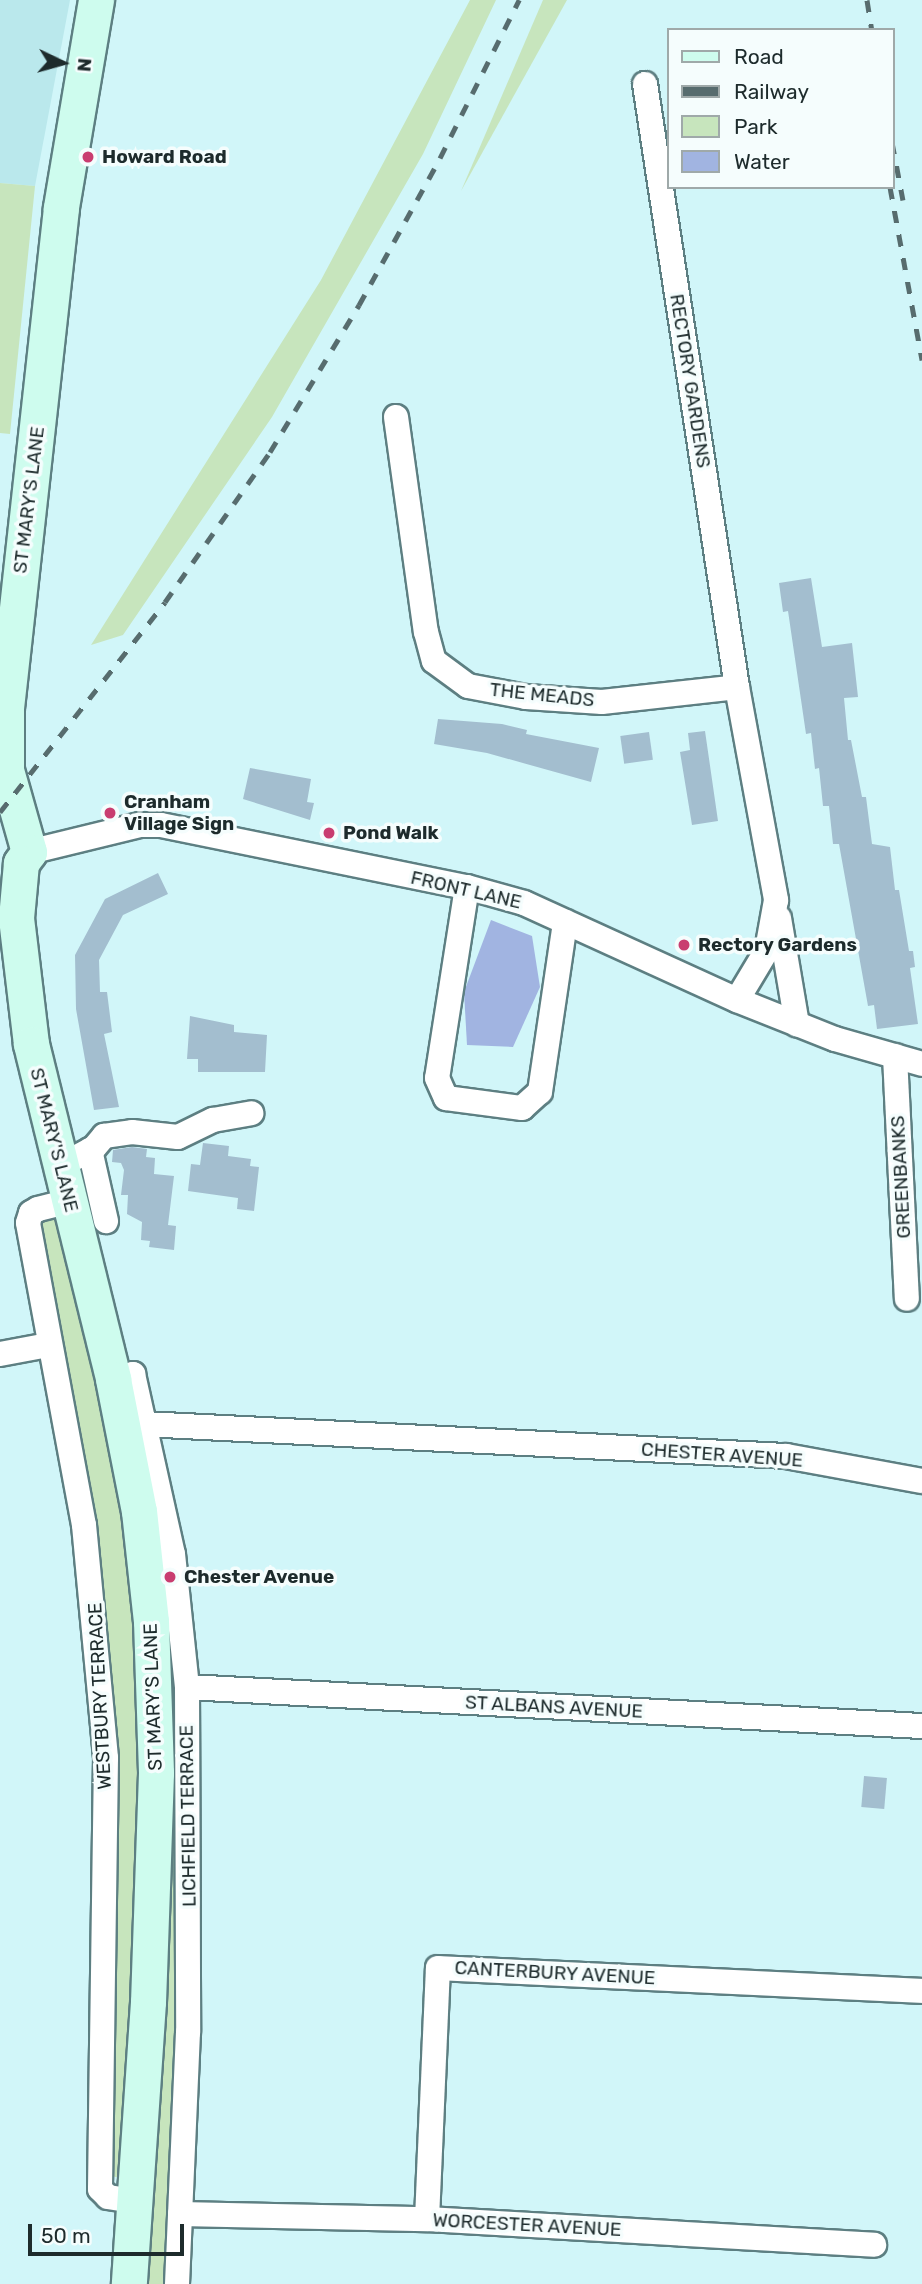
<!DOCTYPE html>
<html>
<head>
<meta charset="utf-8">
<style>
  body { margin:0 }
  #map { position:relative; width:922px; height:2284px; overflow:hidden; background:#d1f6f9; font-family:Rubik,sans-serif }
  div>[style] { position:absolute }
  .built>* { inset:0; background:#bae8ec }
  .green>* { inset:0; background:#c7e5bd }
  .water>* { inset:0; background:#a1b4e1 }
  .building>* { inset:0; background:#a3becf; transform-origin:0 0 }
  .roads { filter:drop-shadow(2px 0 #5d7f82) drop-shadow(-2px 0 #5d7f82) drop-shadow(0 2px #5d7f82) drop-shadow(0 -2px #5d7f82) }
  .minor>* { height:24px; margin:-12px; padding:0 12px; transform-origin:12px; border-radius:12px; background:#fff }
  .secondary>* { height:35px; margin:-17.5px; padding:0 17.5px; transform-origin:17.5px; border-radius:17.5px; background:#cefcee }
  .rail>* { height:5px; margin-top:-2.5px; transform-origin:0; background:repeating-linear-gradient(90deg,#576c6e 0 12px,transparent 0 24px) }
  .dots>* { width:19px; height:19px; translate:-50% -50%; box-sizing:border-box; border:4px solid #f5fdfd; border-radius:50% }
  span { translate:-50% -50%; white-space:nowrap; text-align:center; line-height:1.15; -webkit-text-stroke:7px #f5fdfd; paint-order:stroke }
  .poi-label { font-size:19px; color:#1d2b2c; font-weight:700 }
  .left { translate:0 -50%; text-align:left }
  .street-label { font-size:19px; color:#1d2b2c }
  .legend { position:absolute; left:667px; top:28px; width:228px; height:161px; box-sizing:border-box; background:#f5fdfd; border:2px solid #9fa9a9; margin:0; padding:9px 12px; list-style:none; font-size:21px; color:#1d2b2c }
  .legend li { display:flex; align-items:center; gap:14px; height:35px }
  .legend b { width:35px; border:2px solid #9fa9a9 }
  .north { position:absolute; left:28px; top:28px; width:70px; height:70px; -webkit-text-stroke:5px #f5fdfd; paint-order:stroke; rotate:95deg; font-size:19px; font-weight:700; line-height:28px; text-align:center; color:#1d2b2c }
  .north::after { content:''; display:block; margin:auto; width:24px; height:32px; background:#1d2b2c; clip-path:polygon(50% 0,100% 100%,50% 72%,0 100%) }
  .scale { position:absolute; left:28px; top:2224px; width:156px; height:32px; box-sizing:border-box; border:4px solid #1d2b2c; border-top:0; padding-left:9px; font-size:21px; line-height:24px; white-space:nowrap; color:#1d2b2c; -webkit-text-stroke:5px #f5fdfd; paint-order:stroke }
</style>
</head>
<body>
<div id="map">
  <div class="built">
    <div style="clip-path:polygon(0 0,70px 0,35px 186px,0 183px)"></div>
  </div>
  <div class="green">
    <div style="clip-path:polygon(470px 0,496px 0,423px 154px,272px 417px,123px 635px,91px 645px,321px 280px)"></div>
    <div style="clip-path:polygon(543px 0,567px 0,461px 191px)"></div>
    <div style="clip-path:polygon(0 183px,35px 186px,10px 434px,0 433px)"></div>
    <div style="clip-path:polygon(57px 1217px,124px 1485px,147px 1779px,119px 2178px,106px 2174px,113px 1840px,40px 1221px)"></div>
    <div style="clip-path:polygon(166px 1611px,176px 1648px,177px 1953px,166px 2267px,166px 2284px,140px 2284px)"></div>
  </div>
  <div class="water">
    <div style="clip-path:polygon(491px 920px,532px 936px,540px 987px,513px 1047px,467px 1045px,464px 992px)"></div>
  </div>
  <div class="building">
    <div style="clip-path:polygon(811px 578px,822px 647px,852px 643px,858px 697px,844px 698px,848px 740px,851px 740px,862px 797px,866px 797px,872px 844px,890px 847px,895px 890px,899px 890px,909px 951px,913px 951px,915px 967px,910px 968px,918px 1024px,877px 1029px,874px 1005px,868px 1006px,839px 844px,833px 844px,829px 806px,823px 806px,819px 768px,815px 769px,811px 733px,806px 734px,788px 611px,783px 612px,779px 583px)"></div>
    <div style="clip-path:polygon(438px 719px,502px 724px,527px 730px,526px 734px,599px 748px,591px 782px,487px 753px,434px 744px)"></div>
    <div style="clip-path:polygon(705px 731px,718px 821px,692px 825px,680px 752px,690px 750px,688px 733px)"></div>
    <div style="left:649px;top:732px;width:28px;height:29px;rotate:82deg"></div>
    <div style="clip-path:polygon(250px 768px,311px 779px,307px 802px,314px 803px,310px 820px,243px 799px)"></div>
    <div style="clip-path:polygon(158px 873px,168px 894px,123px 915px,99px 960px,100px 992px,107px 992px,112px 1032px,104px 1034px,119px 1107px,94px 1110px,76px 1009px,75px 955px,105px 899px)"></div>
    <div style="clip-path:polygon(190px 1016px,234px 1025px,234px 1032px,267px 1035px,265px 1072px,198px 1072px,198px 1059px,187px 1059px)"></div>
    <div style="clip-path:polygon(203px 1143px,229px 1146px,228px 1156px,251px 1159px,250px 1166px,259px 1167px,254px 1211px,237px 1209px,238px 1198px,188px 1191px,191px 1164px,200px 1165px)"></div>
    <div style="clip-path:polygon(132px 1147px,147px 1149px,146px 1157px,155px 1158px,154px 1174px,174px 1176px,168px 1225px,176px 1226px,174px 1250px,149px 1247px,150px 1241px,141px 1240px,142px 1222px,127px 1214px,128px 1195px,121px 1195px,124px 1170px,121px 1163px,112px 1162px,113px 1150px)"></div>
    <div style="left:864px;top:1776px;width:23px;height:31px;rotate:5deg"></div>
  </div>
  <div class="roads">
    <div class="minor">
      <div style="left:645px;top:84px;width:610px;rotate:81.33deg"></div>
      <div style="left:737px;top:687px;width:217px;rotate:79.6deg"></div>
      <div style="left:776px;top:900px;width:51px;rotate:100.2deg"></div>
      <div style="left:767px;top:950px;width:58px;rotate:121deg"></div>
      <div style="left:396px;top:417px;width:217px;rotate:82.1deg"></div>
      <div style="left:426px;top:632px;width:30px;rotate:75deg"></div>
      <div style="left:434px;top:661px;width:42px;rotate:36.3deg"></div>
      <div style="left:468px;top:686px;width:59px;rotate:10.7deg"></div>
      <div style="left:526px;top:697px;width:76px;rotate:3.8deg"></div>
      <div style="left:602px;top:702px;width:136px;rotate:-6.3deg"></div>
      <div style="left:29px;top:852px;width:114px;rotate:-13.7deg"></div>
      <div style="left:140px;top:825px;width:21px"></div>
      <div style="left:161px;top:825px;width:312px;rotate:11.5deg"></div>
      <div style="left:467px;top:887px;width:59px;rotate:15.7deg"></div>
      <div style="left:524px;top:903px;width:234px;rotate:24.5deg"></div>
      <div style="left:737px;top:1000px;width:105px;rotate:21.7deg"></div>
      <div style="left:835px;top:1039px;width:91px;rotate:16deg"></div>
      <div style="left:467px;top:887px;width:193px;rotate:98.9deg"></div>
      <div style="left:437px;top:1078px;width:22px;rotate:66deg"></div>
      <div style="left:446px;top:1098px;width:77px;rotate:7.5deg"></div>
      <div style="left:522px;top:1108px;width:24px;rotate:-42deg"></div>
      <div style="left:540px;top:1092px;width:172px;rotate:-81.6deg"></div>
      <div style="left:779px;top:918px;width:108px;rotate:80.4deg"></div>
      <div style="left:895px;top:1056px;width:243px;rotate:87.2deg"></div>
      <div style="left:90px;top:1150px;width:73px;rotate:77.3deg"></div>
      <div style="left:60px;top:1166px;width:38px;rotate:-28deg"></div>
      <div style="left:94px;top:1148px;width:16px;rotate:-50deg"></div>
      <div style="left:104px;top:1136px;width:28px;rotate:-8deg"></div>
      <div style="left:132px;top:1132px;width:46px;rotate:6.2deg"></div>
      <div style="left:178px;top:1137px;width:39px;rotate:-26deg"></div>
      <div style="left:213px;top:1120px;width:39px;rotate:-10deg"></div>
      <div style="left:70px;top:1201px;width:33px;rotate:166deg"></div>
      <div style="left:38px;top:1209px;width:8px;rotate:150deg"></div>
      <div style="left:31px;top:1213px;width:10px;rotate:107deg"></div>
      <div style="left:28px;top:1223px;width:307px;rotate:79.5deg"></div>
      <div style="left:84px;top:1525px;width:234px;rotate:84.6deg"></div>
      <div style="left:106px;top:1758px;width:431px;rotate:90.8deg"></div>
      <div style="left:100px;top:2189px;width:11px;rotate:45deg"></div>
      <div style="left:108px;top:2197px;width:24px;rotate:9deg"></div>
      <div style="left:0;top:1354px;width:49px;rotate:-10.6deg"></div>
      <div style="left:113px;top:1379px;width:21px;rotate:-14deg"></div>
      <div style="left:133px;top:1374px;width:184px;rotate:77.5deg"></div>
      <div style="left:173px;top:1554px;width:134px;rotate:84deg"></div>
      <div style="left:187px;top:1687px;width:345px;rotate:89.8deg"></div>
      <div style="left:188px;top:2032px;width:252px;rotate:92.5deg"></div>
      <div style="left:143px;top:1424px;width:644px;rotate:2.85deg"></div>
      <div style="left:786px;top:1456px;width:138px;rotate:10.4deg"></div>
      <div style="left:187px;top:1687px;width:736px;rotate:3.04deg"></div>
      <div style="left:180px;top:2214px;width:247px;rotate:1.2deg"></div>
      <div style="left:427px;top:2219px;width:448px;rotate:3.3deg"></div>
      <div style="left:427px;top:2219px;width:251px;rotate:-87.5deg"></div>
      <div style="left:438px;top:1968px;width:485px;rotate:2.7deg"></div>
    </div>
    <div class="secondary">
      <div style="left:96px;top:0;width:211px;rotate:99.6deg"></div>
      <div style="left:61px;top:208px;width:503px;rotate:96.28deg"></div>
      <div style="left:6px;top:708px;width:62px;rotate:90deg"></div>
      <div style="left:6px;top:770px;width:85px;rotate:74.3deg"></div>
      <div style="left:29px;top:852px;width:14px;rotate:126deg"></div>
      <div style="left:21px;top:863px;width:55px;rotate:95.2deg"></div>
      <div style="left:16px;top:918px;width:127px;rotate:83.2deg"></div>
      <div style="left:31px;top:1044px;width:345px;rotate:76.2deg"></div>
      <div style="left:113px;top:1379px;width:135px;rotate:78.9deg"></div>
      <div style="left:139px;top:1511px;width:111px;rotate:83.8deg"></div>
      <div style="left:151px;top:1621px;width:152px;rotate:88.1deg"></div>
      <div style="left:156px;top:1773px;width:229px;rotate:92deg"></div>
      <div style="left:148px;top:2002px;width:283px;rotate:93.9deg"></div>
    </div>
  </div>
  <div class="rail">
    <div style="left:867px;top:0;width:30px;rotate:81deg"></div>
    <div style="left:892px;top:142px;width:59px;rotate:79.3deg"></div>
    <div style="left:890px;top:187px;width:176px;rotate:79.5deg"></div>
    <div style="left:0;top:812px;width:267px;rotate:-51.8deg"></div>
    <div style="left:165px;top:602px;width:183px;rotate:-55deg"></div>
    <div style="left:270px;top:452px;width:172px;rotate:-58.8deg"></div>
    <div style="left:359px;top:305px;width:168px;rotate:-61.1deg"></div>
    <div style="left:440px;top:158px;width:177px;rotate:-63.4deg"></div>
  </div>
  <div class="dots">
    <div style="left:88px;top:157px;background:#c93d70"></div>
    <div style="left:110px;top:813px;background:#c93d70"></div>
    <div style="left:329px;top:833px;background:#c93d70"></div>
    <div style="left:684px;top:945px;background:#c93d70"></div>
    <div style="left:170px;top:1577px;background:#c93d70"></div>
  </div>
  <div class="poi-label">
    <span class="left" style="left:102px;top:157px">Howard Road</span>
    <span class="left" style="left:124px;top:813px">Cranham<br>Village Sign</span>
    <span class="left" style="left:343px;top:833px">Pond Walk</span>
    <span class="left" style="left:698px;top:945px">Rectory Gardens</span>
    <span class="left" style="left:184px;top:1577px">Chester Avenue</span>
  </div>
  <div class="street-label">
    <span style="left:690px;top:381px;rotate:81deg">RECTORY GARDENS</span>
    <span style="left:29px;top:500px;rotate:-83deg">ST MARY'S LANE</span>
    <span style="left:542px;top:695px;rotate:6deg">THE MEADS</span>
    <span style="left:466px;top:890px;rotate:13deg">FRONT LANE</span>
    <span style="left:54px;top:1140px;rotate:76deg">ST MARY'S LANE</span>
    <span style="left:901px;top:1177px;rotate:-93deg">GREENBANKS</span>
    <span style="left:722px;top:1455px;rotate:4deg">CHESTER AVENUE</span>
    <span style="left:100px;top:1696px;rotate:-93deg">WESTBURY TERRACE</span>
    <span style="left:153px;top:1697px;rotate:-92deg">ST MARY'S LANE</span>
    <span style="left:554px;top:1707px;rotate:3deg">ST ALBANS AVENUE</span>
    <span style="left:188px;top:1816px;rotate:-91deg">LICHFIELD TERRACE</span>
    <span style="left:555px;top:1973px;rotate:3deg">CANTERBURY AVENUE</span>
    <span style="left:527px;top:2225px;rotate:3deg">WORCESTER AVENUE</span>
  </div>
  <ul class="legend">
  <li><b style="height:9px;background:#cefcee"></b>Road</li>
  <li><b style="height:9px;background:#576c6e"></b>Railway</li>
  <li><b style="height:19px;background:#c7e5bd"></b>Park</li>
  <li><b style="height:19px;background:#a1b4e1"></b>Water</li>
  </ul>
  <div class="north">N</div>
  <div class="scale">50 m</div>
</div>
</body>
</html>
